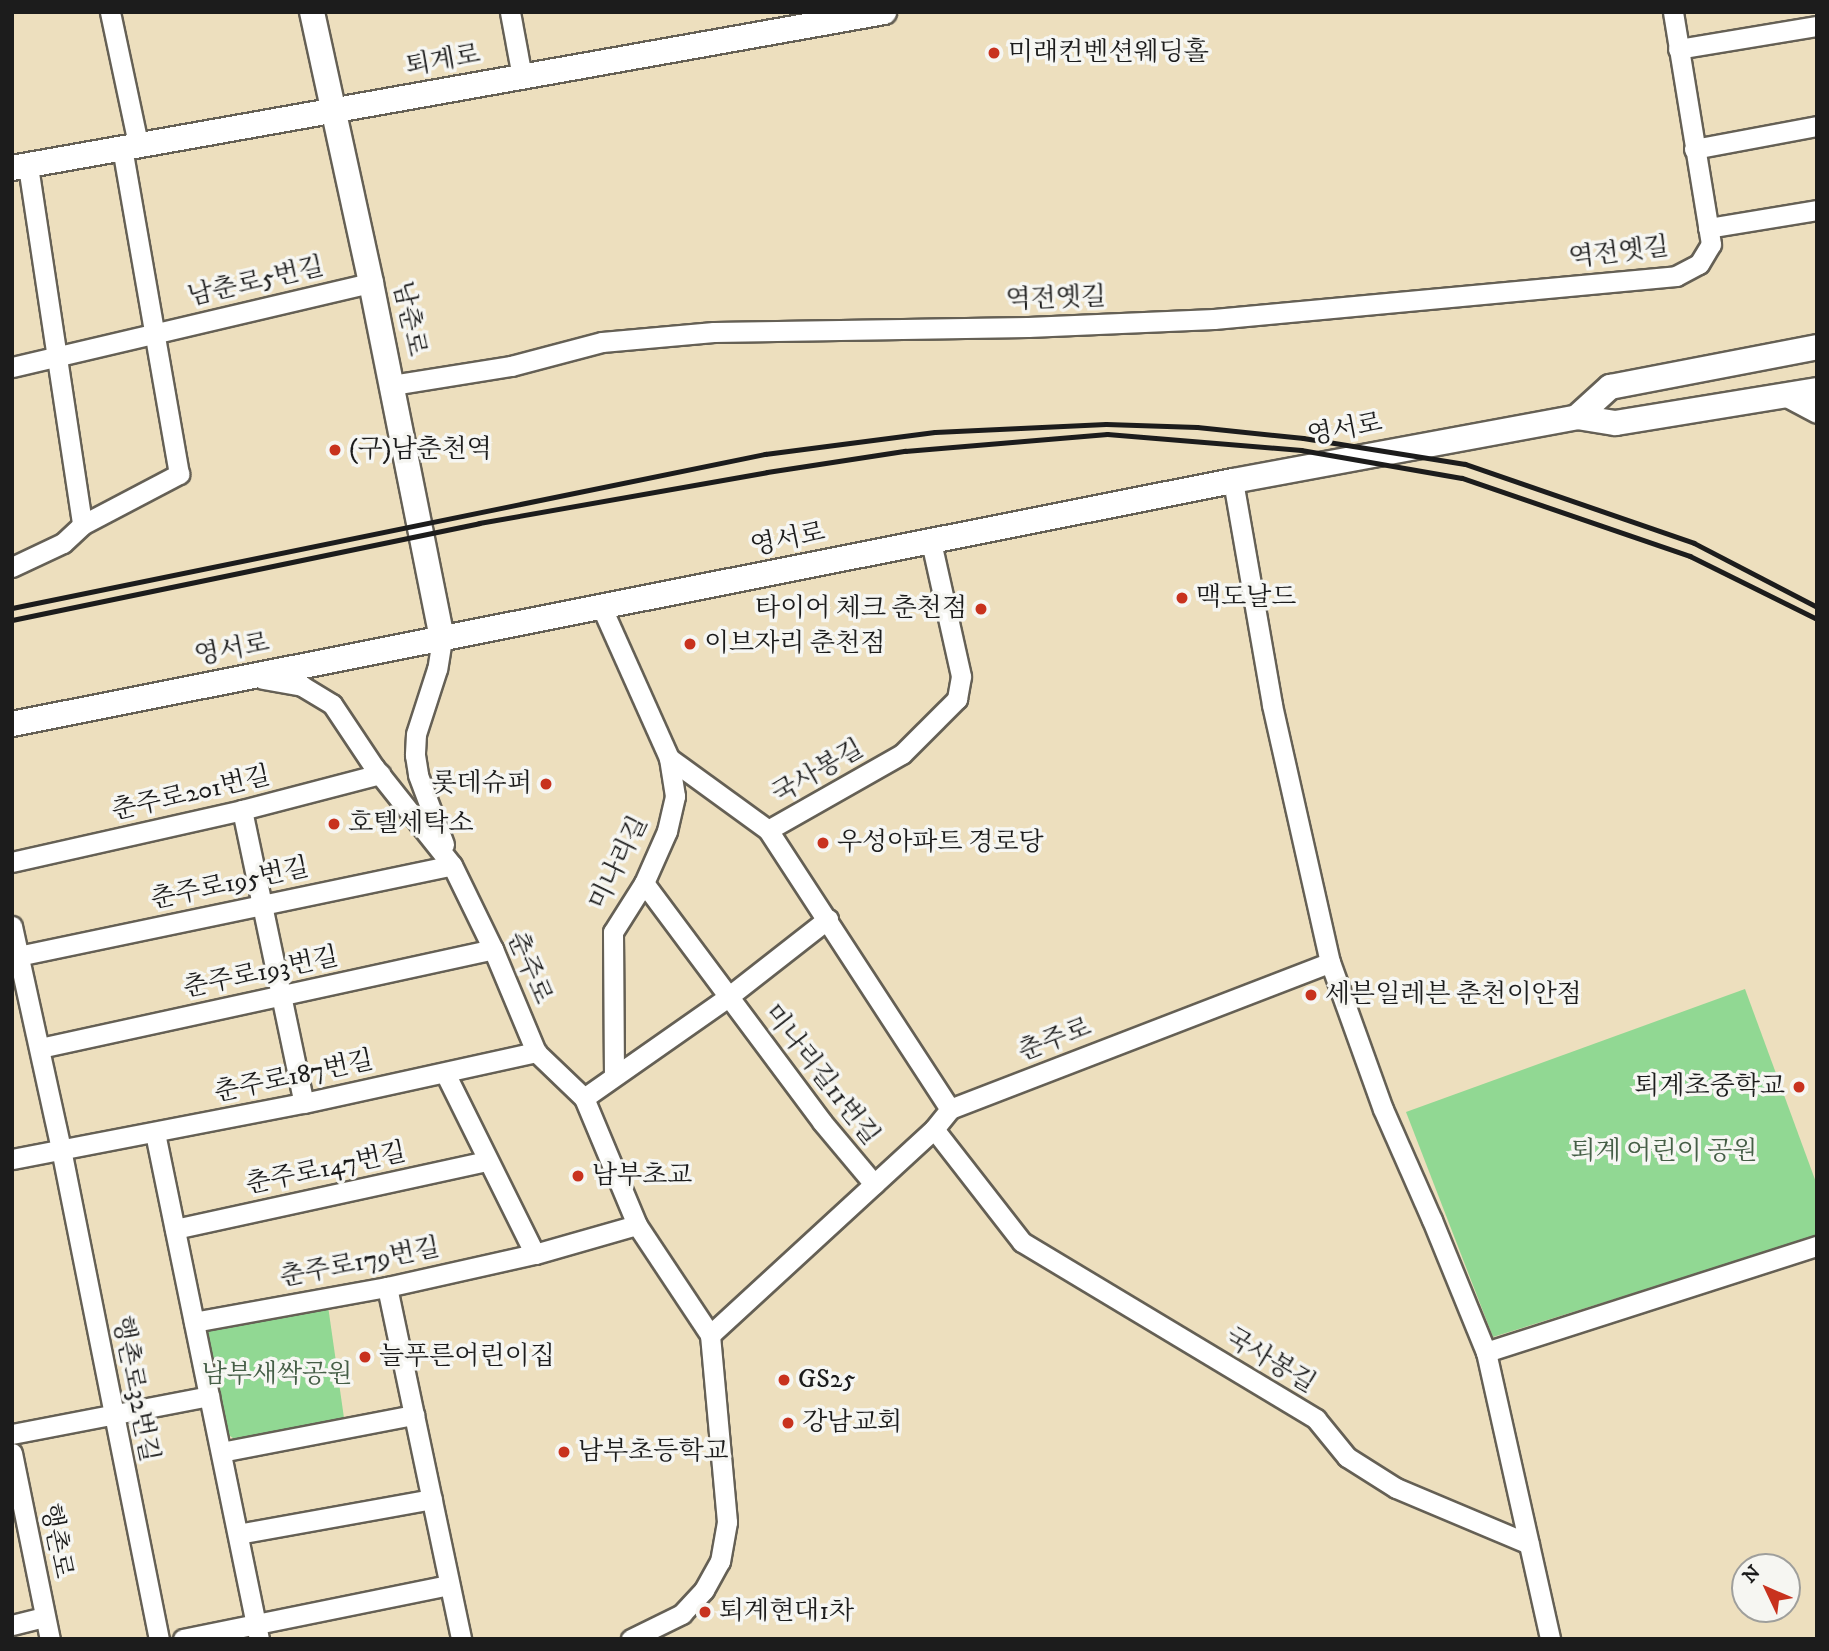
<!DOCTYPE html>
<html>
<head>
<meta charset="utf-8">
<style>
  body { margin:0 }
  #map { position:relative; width:1829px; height:1651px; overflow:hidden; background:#eddfbe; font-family:"IM FELL DW Pica","Noto Serif KR",serif }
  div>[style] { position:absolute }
  .green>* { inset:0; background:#91d893 }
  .roads { filter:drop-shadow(2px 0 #656055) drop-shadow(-2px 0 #656055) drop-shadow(0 2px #656055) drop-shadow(0 -2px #656055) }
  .minor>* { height:19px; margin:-9.5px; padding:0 9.5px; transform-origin:9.5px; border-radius:9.5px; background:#fff }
  .tertiary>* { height:24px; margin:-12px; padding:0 12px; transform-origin:12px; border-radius:12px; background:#fff }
  .rail>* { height:5px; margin:-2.5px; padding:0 2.5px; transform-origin:2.5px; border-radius:2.5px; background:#1c1c1c }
  .dots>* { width:19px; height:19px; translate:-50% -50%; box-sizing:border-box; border:4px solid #f6f6f2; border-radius:50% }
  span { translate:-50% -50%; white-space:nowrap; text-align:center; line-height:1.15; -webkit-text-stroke:7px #f6f6f2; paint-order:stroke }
  .poi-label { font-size:26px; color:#1c1c1c }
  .left { translate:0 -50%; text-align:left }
  .right { translate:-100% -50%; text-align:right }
  .street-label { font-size:26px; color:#1c1c1c }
  .park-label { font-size:26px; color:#455e46 }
  .frame { position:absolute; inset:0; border:14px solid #1c1c1c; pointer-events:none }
  .north { position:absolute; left:1731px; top:1553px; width:70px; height:70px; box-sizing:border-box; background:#f6f6f2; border:2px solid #9f9f9c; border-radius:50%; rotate:314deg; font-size:19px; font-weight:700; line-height:28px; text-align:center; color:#1c1c1c }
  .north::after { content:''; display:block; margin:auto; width:24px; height:32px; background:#c8321e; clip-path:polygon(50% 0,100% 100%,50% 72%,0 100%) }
</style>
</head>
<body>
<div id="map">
  <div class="green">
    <div style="clip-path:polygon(1745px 989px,1817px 1185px,1817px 1236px,1493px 1337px,1406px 1112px)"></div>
    <div style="clip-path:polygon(328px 1306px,345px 1425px,236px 1440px,224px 1432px,205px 1332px,216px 1326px)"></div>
  </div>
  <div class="roads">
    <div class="minor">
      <div style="left:110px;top:12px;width:135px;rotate:78deg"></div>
      <div style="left:510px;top:12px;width:66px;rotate:79.5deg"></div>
      <div style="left:1678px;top:49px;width:141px;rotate:-9.4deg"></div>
      <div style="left:1694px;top:149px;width:125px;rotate:-10.6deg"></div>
      <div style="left:28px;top:166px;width:363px;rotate:81.4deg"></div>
      <div style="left:1708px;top:228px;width:110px;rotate:-9.4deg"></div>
      <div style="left:12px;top:367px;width:369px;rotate:-13.2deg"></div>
      <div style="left:392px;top:385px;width:121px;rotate:-9.1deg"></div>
      <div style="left:511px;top:366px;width:94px;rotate:-14.8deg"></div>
      <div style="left:602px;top:342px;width:112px;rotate:-5.1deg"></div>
      <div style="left:714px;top:332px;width:314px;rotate:-0.9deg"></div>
      <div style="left:1028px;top:327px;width:186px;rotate:-2.5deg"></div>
      <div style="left:1214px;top:319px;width:464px;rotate:-5.3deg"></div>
      <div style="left:1676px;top:276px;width:26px;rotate:-28deg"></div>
      <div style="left:1699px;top:264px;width:23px;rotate:-59deg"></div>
      <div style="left:1711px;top:244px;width:235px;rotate:-99.3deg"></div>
      <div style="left:1785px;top:396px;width:36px;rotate:28deg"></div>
      <div style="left:1233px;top:481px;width:227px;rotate:80.1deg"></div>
      <div style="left:1272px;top:705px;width:263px;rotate:77.3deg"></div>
      <div style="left:1330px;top:962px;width:156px;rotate:70.2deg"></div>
      <div style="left:1383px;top:1109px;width:121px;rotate:66.2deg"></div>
      <div style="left:1432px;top:1220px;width:143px;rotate:67.8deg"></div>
      <div style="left:1486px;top:1352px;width:294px;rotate:77.4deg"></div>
      <div style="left:12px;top:567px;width:56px;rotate:-25.2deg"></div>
      <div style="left:63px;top:543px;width:26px;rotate:-43deg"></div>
      <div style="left:82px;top:525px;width:110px;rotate:-27.7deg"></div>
      <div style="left:179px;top:474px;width:332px;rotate:-99.9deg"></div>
      <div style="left:602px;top:608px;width:164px;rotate:65.9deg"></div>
      <div style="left:669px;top:758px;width:122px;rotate:36deg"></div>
      <div style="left:768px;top:830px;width:333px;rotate:56.9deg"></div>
      <div style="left:442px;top:639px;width:30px;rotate:99deg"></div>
      <div style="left:437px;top:669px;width:68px;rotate:107.9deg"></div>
      <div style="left:416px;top:734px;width:21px;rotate:93deg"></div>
      <div style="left:415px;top:755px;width:20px;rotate:81deg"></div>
      <div style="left:418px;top:775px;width:74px;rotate:69.4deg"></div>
      <div style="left:263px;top:679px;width:40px;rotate:10deg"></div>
      <div style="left:302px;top:686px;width:35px;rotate:31deg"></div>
      <div style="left:332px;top:704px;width:76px;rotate:56.3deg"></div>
      <div style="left:374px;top:767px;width:125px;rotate:51.5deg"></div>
      <div style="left:452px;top:865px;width:93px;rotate:64deg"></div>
      <div style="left:493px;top:949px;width:112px;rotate:67.3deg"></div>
      <div style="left:536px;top:1052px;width:66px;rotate:43.8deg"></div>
      <div style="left:584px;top:1098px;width:138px;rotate:67.3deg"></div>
      <div style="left:637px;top:1225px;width:132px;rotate:56.4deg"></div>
      <div style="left:710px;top:1335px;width:188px;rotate:84.8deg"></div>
      <div style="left:727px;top:1522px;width:40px;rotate:100deg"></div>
      <div style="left:720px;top:1561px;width:33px;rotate:119deg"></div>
      <div style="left:704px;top:1590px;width:33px;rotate:133deg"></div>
      <div style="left:682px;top:1614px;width:57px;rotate:153.9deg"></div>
      <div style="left:242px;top:810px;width:299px;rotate:78.1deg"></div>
      <div style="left:768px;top:830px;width:154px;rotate:-29.6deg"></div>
      <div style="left:902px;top:754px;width:78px;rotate:-45deg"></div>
      <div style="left:957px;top:699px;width:23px;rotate:-80deg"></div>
      <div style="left:961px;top:676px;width:137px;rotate:-102.6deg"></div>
      <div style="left:12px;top:862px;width:236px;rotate:-12.7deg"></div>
      <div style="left:242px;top:810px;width:143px;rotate:-14.6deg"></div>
      <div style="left:644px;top:883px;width:298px;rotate:53.3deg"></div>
      <div style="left:822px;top:1122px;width:81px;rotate:50deg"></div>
      <div style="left:12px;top:926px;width:228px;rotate:77.6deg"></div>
      <div style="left:61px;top:1149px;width:500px;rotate:78.7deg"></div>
      <div style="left:18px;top:956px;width:443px;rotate:-11.8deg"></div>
      <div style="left:40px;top:1048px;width:464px;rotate:-12.3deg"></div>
      <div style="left:445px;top:1073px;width:202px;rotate:63.6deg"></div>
      <div style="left:614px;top:1076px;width:144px;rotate:-90.4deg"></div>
      <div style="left:613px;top:932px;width:58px;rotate:-57.7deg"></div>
      <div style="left:644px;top:883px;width:57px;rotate:-66.1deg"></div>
      <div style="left:667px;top:831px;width:36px;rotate:-77deg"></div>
      <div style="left:675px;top:796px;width:38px;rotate:-99deg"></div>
      <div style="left:584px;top:1098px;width:176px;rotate:-35deg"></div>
      <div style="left:728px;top:997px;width:127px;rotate:-38deg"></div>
      <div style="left:934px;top:1129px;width:143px;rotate:52.1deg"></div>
      <div style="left:1022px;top:1242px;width:343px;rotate:31deg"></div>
      <div style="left:1316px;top:1419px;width:49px;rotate:50.8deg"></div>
      <div style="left:1347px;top:1457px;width:58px;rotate:32.3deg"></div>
      <div style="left:1396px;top:1488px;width:144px;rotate:22.8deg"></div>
      <div style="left:155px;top:1133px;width:517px;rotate:78.39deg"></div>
      <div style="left:12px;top:1159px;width:297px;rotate:-10.9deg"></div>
      <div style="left:304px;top:1103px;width:238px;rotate:-12.4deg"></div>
      <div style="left:175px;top:1229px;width:320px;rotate:-12.3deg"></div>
      <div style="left:387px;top:1287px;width:360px;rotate:78.1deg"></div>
      <div style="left:194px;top:1322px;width:196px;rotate:-10.3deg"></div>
      <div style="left:387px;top:1287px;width:152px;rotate:-12.6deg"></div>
      <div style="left:535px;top:1254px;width:106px;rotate:-15.9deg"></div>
      <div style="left:710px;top:1335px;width:304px;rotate:-42.6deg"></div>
      <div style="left:934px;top:1129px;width:26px;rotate:-51deg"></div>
      <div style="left:950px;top:1109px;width:407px;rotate:-21.1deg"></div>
      <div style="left:1486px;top:1352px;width:348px;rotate:-17.8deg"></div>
      <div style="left:12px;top:1434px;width:201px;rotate:-10.9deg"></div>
      <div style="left:221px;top:1452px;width:197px;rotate:-10.9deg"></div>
      <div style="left:12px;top:1453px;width:190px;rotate:78.5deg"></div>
      <div style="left:238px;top:1534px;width:197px;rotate:-10.2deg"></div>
      <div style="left:12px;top:1625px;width:33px;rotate:-14deg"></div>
      <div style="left:183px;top:1639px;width:271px;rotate:-11.5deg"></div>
    </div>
    <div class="tertiary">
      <div style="left:312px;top:12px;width:277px;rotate:77.7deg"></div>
      <div style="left:371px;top:283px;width:363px;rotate:78.7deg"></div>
      <div style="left:12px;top:168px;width:886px;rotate:-10.14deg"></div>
      <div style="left:1577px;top:417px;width:45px;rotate:-42.3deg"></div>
      <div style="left:1610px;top:387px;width:211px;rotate:-10.9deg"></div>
      <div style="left:12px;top:724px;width:1245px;rotate:-11.26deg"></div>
      <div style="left:1233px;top:481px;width:350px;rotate:-10.5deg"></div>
      <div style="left:1577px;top:417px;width:39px;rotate:9deg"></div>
      <div style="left:1616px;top:423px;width:204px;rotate:-9.3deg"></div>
    </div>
  </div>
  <div class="rail">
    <div style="left:12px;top:608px;width:769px;rotate:-11.56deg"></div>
    <div style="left:765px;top:454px;width:171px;rotate:-7.4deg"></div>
    <div style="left:935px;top:432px;width:171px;rotate:-2.7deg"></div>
    <div style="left:1106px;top:424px;width:91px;rotate:1.9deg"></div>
    <div style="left:1197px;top:427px;width:107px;rotate:5.9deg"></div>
    <div style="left:1303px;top:438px;width:164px;rotate:9.1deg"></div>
    <div style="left:1465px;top:464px;width:242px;rotate:19deg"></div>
    <div style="left:1694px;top:543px;width:139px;rotate:27.5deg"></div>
    <div style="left:12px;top:620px;width:477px;rotate:-11.7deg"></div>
    <div style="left:479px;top:523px;width:292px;rotate:-10deg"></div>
    <div style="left:767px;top:472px;width:140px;rotate:-8.7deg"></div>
    <div style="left:905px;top:451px;width:203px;rotate:-4.8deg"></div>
    <div style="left:1107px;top:434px;width:195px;rotate:4.7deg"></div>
    <div style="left:1301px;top:450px;width:163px;rotate:9.9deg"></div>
    <div style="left:1462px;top:478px;width:241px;rotate:18.9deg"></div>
    <div style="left:1690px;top:556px;width:142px;rotate:26.4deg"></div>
  </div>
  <div class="dots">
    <div style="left:994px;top:53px;background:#c8321e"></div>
    <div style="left:335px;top:450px;background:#c8321e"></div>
    <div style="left:1182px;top:598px;background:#c8321e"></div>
    <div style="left:981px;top:609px;background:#c8321e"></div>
    <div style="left:690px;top:644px;background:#c8321e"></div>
    <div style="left:546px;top:784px;background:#c8321e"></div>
    <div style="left:334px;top:824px;background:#c8321e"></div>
    <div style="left:823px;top:843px;background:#c8321e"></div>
    <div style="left:1311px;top:995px;background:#c8321e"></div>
    <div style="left:1799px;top:1087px;background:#c8321e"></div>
    <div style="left:578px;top:1176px;background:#c8321e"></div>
    <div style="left:365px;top:1357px;background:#c8321e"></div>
    <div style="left:784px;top:1380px;background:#c8321e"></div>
    <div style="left:788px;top:1423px;background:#c8321e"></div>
    <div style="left:564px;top:1452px;background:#c8321e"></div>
    <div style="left:705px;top:1612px;background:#c8321e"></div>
  </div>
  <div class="poi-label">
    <span class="left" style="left:1008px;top:53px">미래컨벤션웨딩홀</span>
    <span class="left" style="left:349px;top:450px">(구)남춘천역</span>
    <span class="left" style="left:1196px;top:598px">맥도날드</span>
    <span class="right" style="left:967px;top:609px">타이어 체크 춘천점</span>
    <span class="left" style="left:704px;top:644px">이브자리 춘천점</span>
    <span class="right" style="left:532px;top:784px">롯데슈퍼</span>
    <span class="left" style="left:348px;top:824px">호텔세탁소</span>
    <span class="left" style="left:837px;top:843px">우성아파트 경로당</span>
    <span class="left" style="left:1325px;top:995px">세븐일레븐 춘천이안점</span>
    <span class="right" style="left:1785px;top:1087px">퇴계초중학교</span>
    <span class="left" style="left:592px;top:1176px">남부초교</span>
    <span class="left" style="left:379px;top:1357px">늘푸른어린이집</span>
    <span class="left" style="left:798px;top:1380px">GS25</span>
    <span class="left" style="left:802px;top:1423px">강남교회</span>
    <span class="left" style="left:578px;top:1452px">남부초등학교</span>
    <span class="left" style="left:719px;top:1612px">퇴계현대1차</span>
  </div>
  <div class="street-label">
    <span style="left:443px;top:61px;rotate:-10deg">퇴계로</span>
    <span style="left:1619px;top:253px;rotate:-7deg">역전옛길</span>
    <span style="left:256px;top:282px;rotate:-13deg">남춘로5번길</span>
    <span style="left:1056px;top:299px;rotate:-2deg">역전옛길</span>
    <span style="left:409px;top:319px;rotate:78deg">남춘로</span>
    <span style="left:1345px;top:430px;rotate:-11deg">영서로</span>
    <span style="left:788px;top:540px;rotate:-12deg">영서로</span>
    <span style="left:232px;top:650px;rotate:-11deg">영서로</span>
    <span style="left:818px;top:772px;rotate:-30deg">국사봉길</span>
    <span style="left:191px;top:794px;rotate:-13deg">춘주로201번길</span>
    <span style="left:619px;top:863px;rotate:-64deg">미나리길</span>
    <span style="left:230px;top:884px;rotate:-12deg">춘주로195번길</span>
    <span style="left:529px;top:968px;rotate:67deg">춘주로</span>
    <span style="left:261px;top:973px;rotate:-12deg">춘주로193번길</span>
    <span style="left:1055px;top:1040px;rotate:-21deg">춘주로</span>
    <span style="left:821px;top:1075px;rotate:52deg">미나리길11번길</span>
    <span style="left:294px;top:1077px;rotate:-12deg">춘주로187번길</span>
    <span style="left:326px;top:1169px;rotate:-12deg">춘주로147번길</span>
    <span style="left:360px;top:1263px;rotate:-11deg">춘주로179번길</span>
    <span style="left:1270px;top:1361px;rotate:31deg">국사봉길</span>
    <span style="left:135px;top:1389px;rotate:79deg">행촌로32번길</span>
    <span style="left:56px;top:1541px;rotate:79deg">행촌로</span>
  </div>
  <div class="park-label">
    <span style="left:1664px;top:1152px">퇴계 어린이 공원</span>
    <span style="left:277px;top:1375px">남부새싹공원</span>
  </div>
  <div class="frame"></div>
  <div class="north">N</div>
</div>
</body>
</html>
